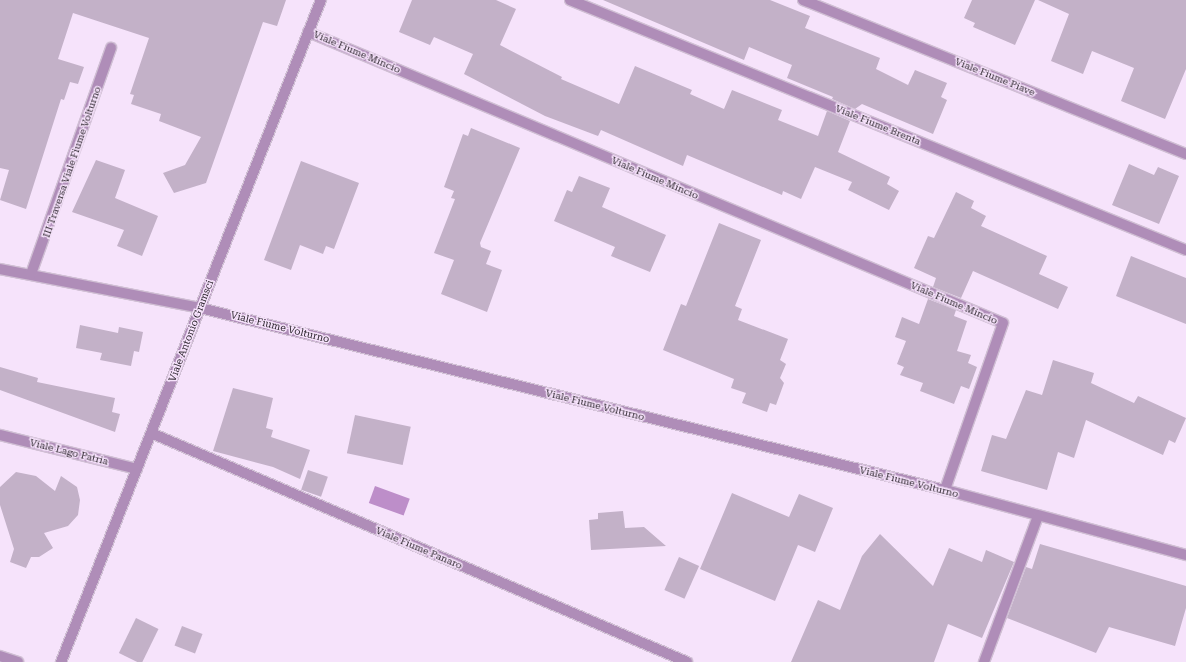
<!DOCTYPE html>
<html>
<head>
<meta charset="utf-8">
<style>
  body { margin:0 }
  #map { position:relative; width:1186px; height:662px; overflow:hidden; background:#f6e3fb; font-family:"Roboto Serif",serif }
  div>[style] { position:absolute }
  .water>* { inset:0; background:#bd8ec9; transform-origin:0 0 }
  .building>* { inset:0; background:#c3b1c8; transform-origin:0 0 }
  .roads { filter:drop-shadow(1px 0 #d0bfd4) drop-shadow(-1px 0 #d0bfd4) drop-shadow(0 1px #d0bfd4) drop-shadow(0 -1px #d0bfd4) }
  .minor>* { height:10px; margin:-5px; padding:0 5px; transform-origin:5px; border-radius:5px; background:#af8db8 }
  span { translate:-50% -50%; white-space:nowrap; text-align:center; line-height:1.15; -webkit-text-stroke:3px #f6e3fb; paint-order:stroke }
  .street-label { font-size:10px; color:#241d25 }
</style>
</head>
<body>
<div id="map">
  <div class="water">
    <div style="left:375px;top:486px;width:37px;height:18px;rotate:20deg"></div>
  </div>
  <div class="building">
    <div style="clip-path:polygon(0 0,286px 0,277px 26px,263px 22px,206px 183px,174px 193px,163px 173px,185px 165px,201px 137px,159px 121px,161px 114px,131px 104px,134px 95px,130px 94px,149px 38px,73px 13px,58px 59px,84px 67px,78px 84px,70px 82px,64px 100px,61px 99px,26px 209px,0 200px,9px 170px,0 168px)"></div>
    <div style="clip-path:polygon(412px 0,496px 0,516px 9px,500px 45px,562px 77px,561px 79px,619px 104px,635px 66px,692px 90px,690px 94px,724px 109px,732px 90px,782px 110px,778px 120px,818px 136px,827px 111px,850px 121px,838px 152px,890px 177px,887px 184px,899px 191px,889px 210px,848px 190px,852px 182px,815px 167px,801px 199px,783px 191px,782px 195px,687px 155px,683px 166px,601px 130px,598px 136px,545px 116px,464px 74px,473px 54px,434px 37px,430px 45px,399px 32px)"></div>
    <div style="clip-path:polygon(603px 0,770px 0,810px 16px,805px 28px,880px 58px,876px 69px,908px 85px,915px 70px,947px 83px,941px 97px,947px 100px,933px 134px,862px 104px,855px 109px,832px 99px,833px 97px,787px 78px,792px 65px,749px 47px,744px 60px)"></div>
    <div style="clip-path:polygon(972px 0,1035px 0,1015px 45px,973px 27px,975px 23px,964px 18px)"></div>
    <div style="clip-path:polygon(1038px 0,1186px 0,1186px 69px,1165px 119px,1121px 101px,1134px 68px,1092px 51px,1083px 74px,1051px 61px,1069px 14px)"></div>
    <div style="clip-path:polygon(471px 128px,520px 148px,480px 243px,481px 247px,491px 251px,486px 264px,502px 270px,487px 312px,441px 294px,454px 260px,434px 253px,455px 199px,451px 198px,454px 191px,444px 187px,463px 134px,468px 136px)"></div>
    <div style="clip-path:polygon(96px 160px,125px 170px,115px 198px,158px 216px,142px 256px,117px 246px,124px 230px,72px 212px)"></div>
    <div style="clip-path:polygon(301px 161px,359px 183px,334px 249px,326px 246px,323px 254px,300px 245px,291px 270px,264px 260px)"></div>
    <div style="clip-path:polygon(1129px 164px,1154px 175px,1158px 167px,1179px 176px,1159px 224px,1112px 205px)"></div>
    <div style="clip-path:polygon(579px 176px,610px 188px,602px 207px,666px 235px,650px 272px,611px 256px,615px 247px,554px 221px,567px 190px,572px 192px)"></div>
    <div style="clip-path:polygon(956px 192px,974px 201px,971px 208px,986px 216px,981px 226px,1047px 256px,1039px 274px,1068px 287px,1058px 309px,973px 271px,961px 298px,933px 287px,936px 278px,914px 268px,928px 236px,934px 238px)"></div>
    <div style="clip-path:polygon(719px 223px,761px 240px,735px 306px,742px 309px,738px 320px,788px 339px,780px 360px,786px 364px,780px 378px,784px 383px,776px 405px,770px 403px,767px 412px,742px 403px,746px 393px,731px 388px,734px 379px,663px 350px,681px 304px,686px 306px)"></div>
    <div style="clip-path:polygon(1131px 256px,1186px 278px,1186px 324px,1116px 296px)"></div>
    <div style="clip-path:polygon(928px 299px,956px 310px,954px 316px,967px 321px,957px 351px,971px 355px,968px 363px,977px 367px,969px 389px,961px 386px,954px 404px,920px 391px,923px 383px,900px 375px,904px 367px,897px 364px,906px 341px,895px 337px,902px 317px,919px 324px)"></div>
    <div style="clip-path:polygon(80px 325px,118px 333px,119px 327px,143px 332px,139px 352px,134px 351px,131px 366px,100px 360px,102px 353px,76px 348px)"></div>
    <div style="clip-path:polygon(1053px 360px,1094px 373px,1091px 383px,1134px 403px,1138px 396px,1186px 418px,1175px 443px,1169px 440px,1163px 455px,1086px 420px,1074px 458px,1058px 452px,1047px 490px,981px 471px,992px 435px,1006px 439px,1026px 390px,1042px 395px)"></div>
    <div style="clip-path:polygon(0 367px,38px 378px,37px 382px,115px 398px,112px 412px,120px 414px,115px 432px,0 390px)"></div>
    <div style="clip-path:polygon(233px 388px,273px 398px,266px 428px,273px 430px,271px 437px,310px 450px,300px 479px,273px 467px,213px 451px)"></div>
    <div style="left:355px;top:415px;width:57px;height:39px;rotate:12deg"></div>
    <div style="left:308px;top:470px;width:21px;height:21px;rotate:19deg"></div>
    <div style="clip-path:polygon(16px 472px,36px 476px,55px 491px,61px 476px,77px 487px,80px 500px,78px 515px,68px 526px,44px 533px,53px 548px,39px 557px,31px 557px,26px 568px,10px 562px,14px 549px,0 505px,0 487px)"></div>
    <div style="clip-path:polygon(732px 493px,789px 517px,799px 494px,833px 508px,815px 552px,798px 545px,775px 601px,700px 569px)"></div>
    <div style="clip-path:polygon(623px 511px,625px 528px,644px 527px,666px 546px,591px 550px,589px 520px,598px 519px,598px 513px)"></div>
    <div style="clip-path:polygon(880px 534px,933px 586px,949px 548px,982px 562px,986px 550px,1014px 562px,982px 638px,948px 624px,934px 662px,791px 662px,818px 600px,840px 610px,862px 556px)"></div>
    <div style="clip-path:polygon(1040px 544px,1186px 586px,1186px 608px,1175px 646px,1109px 627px,1096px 653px,1007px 618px,1026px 567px,1032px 569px)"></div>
    <div style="left:679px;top:557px;width:22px;height:36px;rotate:24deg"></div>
    <div style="left:136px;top:618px;width:25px;height:39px;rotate:26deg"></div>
    <div style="left:182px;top:626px;width:22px;height:21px;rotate:21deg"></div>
  </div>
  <div class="roads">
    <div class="minor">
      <div style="left:570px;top:0;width:665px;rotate:22.09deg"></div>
      <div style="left:803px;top:0;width:413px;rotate:21.9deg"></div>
      <div style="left:308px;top:32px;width:753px;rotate:22.72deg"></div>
      <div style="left:1003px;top:323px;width:177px;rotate:109.2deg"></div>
      <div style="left:0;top:269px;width:204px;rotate:11deg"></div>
      <div style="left:200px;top:308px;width:767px;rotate:13.73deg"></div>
      <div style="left:945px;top:490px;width:250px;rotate:15.1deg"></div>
      <div style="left:31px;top:274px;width:240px;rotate:-70.5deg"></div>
      <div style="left:151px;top:433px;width:583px;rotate:23.13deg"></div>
      <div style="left:0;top:435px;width:141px;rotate:13.9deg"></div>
      <div style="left:0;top:656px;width:19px;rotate:18deg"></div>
      <div style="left:61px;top:662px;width:711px;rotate:-68.56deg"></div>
      <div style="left:984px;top:662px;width:156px;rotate:-69.7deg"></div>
    </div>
  </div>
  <div class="street-label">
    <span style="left:357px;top:52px;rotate:23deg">Viale Fiume Mincio</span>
    <span style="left:995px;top:77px;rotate:22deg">Viale Fiume Piave</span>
    <span style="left:878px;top:125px;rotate:22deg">Viale Fiume Brenta</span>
    <span style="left:72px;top:162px;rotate:-71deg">III Traversa Viale Fiume Volturno</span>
    <span style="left:655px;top:178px;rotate:23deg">Viale Fiume Mincio</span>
    <span style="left:954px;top:303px;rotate:23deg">Viale Fiume Mincio</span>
    <span style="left:280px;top:327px;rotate:14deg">Viale Fiume Volturno</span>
    <span style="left:191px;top:331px;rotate:-69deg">Viale Antonio Gramsci</span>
    <span style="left:595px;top:405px;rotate:14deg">Viale Fiume Volturno</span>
    <span style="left:69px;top:452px;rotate:14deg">Viale Lago Patria</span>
    <span style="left:909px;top:482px;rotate:14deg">Viale Fiume Volturno</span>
    <span style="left:419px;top:548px;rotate:23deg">Viale Fiume Panaro</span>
  </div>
</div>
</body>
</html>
